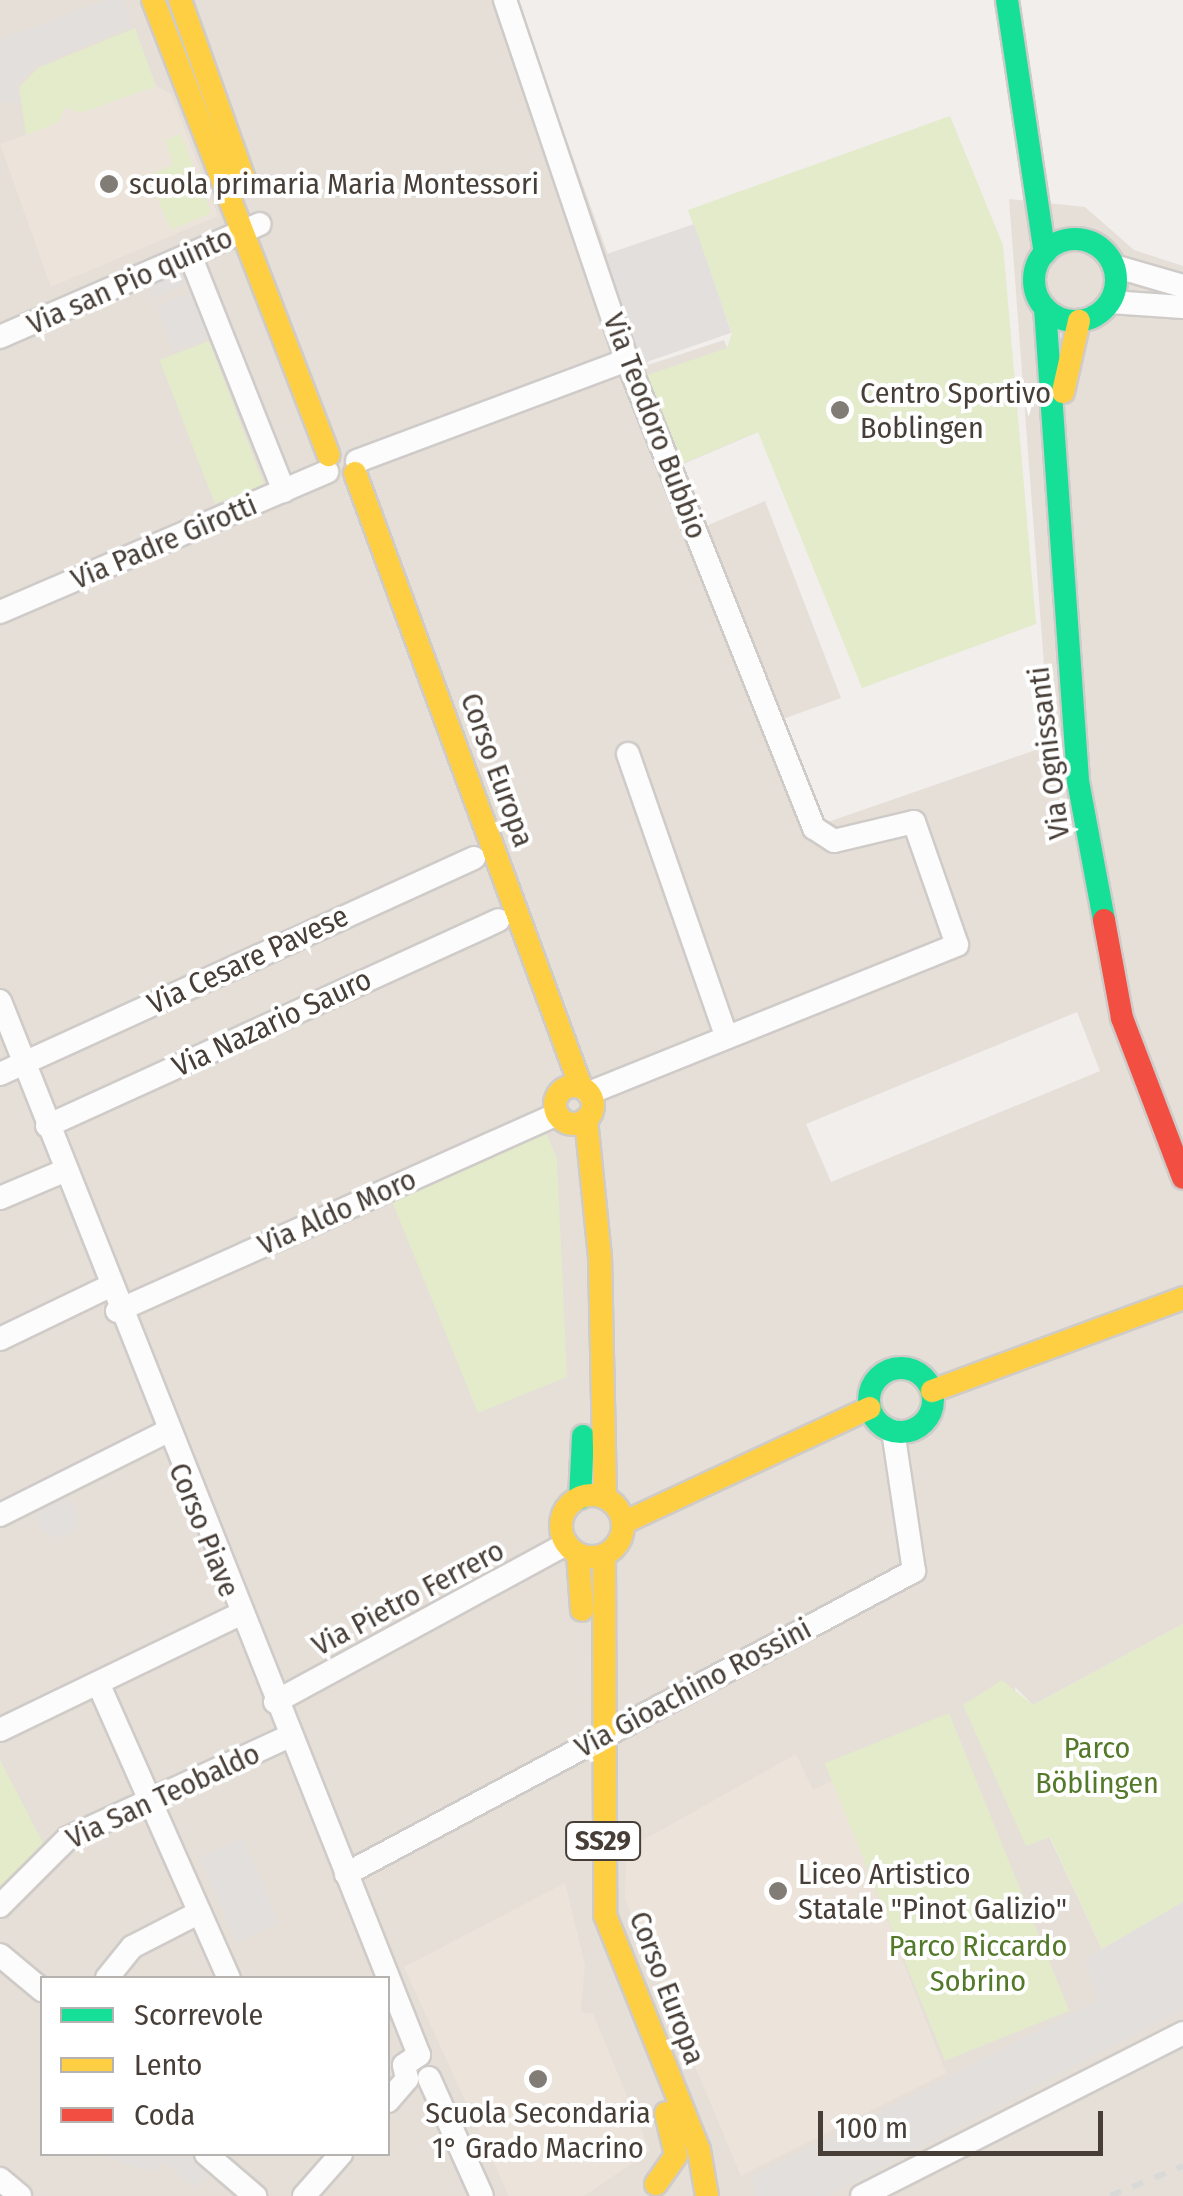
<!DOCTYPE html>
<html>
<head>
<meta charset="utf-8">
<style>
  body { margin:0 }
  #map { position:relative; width:1183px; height:2196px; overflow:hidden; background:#f1eeeb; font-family:"Fira Sans Condensed",sans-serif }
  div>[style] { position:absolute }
  .residential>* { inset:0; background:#e5dfd8 }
  .education>* { inset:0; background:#ece4da }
  .green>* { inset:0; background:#e3ebcb; transform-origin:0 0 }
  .parking>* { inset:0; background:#e3dfdc; transform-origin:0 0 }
  .round { border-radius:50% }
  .roads { filter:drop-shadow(2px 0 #cfcbc8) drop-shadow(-2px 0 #cfcbc8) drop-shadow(0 2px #cfcbc8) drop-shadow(0 -2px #cfcbc8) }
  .street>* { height:22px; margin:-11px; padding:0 11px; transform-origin:11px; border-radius:11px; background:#fdfcfc }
  .fast>* { height:22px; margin:-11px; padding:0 11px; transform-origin:11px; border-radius:11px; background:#16e098 }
  .fast>.ring { margin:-11px; padding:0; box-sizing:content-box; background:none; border:22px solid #16e098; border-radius:50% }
  .slow>* { height:22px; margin:-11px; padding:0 11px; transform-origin:11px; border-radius:11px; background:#ffcf43 }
  .slow>.ring { margin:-11px; padding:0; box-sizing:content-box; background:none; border:22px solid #ffcf43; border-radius:50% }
  .jam>* { height:22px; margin:-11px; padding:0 11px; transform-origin:11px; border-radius:11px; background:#f24e42 }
  .rail>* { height:6px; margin-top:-3px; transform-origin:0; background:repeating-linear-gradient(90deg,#d9d9d8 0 12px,transparent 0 24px) }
  .dots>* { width:28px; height:28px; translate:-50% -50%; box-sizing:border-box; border:5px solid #fff; border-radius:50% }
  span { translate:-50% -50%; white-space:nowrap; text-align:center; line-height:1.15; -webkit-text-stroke:8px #fff; paint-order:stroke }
  .shield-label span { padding:2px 8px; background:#fff; border:2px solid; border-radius:8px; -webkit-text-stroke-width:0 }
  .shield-label { font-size:28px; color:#473e37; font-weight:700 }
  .poi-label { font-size:30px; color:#473e37 }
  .left { translate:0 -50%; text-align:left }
  .street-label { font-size:30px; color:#473e37 }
  .park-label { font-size:30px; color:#54792a }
  .legend { position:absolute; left:40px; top:1976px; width:350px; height:180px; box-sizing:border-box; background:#fff; border:2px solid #b5b2af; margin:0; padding:12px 18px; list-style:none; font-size:30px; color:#473e37 }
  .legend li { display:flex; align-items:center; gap:20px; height:50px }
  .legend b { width:50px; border:2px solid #b5b2af }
  .scale { position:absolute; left:818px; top:2111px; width:285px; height:45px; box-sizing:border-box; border:5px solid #473e37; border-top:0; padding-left:12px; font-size:30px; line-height:35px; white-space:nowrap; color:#473e37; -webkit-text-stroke:8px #fff; paint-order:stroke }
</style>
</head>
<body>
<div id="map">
  <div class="residential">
    <div style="clip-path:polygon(evenodd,0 0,516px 0,648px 365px,724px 340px,758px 432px,681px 465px,706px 526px,765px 501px,841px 698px,783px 719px,825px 823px,1050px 745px,1009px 199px,1085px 207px,1134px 250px,1183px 266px,1183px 1624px,1033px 1705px,1015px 1687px,1026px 1845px,1049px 1836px,1102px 1949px,1183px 1902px,1183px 2196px,0 2196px,0 0,1077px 1012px,1100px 1071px,831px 1182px,806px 1124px,1077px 1012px,0 0,42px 1978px,388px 1978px,388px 2154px,187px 2154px,209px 2173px,163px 2160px,152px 2171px,96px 2154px,42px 2154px,42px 1978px)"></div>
  </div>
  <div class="education">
    <div style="clip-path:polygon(156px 86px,171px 94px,218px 216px,51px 287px,0 144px,59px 122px,65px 107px,81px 113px)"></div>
    <div style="clip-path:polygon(796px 1754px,813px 1790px,833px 1780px,946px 2073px,741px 2176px,625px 1899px,626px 1850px)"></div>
    <div style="clip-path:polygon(565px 1883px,585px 1965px,581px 2012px,593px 2014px,650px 2151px,584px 2196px,509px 2196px,404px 1967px)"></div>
  </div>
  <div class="green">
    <div style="clip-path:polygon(135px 28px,156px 86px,81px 113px,65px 107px,59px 122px,26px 135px,19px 87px,38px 68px)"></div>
    <div style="clip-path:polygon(950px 116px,1003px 245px,1036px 624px,862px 688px,758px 432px,681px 464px,647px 375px,727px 348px,732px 333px,688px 210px)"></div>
    <div style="clip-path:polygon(181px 134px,211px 213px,171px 230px,152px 185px,130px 193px,127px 185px,173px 165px,165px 140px)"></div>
    <div style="left:209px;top:341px;width:154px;height:53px;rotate:69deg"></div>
    <div style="clip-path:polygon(545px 1130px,557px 1159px,567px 1377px,478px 1413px,389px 1194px)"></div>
    <div style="clip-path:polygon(1183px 1624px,1183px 1902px,1102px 1949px,1050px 1837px,1026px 1846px,963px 1705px,1002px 1680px,1033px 1705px)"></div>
    <div style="left:949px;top:1713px;width:321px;height:134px;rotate:68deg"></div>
    <div style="clip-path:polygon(0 1760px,43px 1843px,0 1888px)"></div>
  </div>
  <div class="parking">
    <div style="clip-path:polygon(107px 0,123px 0,132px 26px,36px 66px,16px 86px,21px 102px,0 102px,0 40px)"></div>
    <div style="left:694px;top:224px;width:115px;height:95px;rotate:71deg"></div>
    <div style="clip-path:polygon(187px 264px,216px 335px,174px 351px,157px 306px,190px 293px,188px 284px,152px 298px,146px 281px)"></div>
    <div class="round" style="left:37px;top:1497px;width:40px;height:40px"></div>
    <div style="left:243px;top:1839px;width:92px;height:47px;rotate:67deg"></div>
    <div style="clip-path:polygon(1183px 1902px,1183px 2009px,827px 2196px,755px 2196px,753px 2176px,1099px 2000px,1085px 1959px)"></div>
    <div style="clip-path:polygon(96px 2154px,187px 2154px,210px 2173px,196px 2188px,164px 2161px,152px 2172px)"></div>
  </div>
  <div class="roads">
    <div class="street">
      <div style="left:505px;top:0;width:380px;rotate:71.3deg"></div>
      <div style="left:627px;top:360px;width:504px;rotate:68.22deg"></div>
      <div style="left:814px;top:828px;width:24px;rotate:33deg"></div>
      <div style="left:834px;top:841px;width:82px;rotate:-13.4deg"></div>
      <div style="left:914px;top:822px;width:130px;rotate:70.7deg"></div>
      <div style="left:957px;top:945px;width:397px;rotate:158.1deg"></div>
      <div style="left:190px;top:255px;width:254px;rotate:68.3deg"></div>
      <div style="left:1114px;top:266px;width:72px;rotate:16.2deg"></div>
      <div style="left:1110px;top:302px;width:73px;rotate:3.9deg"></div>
      <div style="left:0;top:337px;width:283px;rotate:-23.5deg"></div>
      <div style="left:357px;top:461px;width:288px;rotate:-20.5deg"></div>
      <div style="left:0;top:612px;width:356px;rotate:-23.2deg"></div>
      <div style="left:628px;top:754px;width:299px;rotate:70.8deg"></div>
      <div style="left:0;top:1001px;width:1134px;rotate:68.32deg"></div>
      <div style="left:0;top:1074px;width:521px;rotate:-24.5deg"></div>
      <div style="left:47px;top:1126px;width:496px;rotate:-24.5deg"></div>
      <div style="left:0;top:1198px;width:69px;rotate:-22.9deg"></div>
      <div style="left:117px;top:1311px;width:482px;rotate:-24.1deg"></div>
      <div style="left:0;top:1339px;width:120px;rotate:-25.7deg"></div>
      <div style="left:0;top:1515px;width:183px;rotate:-26.6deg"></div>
      <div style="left:98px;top:1683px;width:323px;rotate:66.1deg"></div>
      <div style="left:275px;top:1702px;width:331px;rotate:-28.5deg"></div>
      <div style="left:0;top:1730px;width:264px;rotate:-25.8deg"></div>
      <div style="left:346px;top:1874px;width:644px;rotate:-28.08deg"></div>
      <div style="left:914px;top:1571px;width:142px;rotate:-98.5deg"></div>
      <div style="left:0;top:1906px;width:96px;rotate:-45deg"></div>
      <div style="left:68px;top:1838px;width:244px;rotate:-24.7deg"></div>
      <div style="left:0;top:1955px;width:55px;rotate:39.8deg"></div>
      <div style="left:107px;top:1978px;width:40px;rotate:-51deg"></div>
      <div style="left:132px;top:1947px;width:76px;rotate:-27.2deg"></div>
      <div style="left:429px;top:2078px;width:129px;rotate:65.8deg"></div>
      <div style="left:407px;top:2079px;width:14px;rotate:-102deg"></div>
      <div style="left:404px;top:2065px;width:18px;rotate:-34deg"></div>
      <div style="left:388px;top:2101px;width:29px;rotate:-49deg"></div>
      <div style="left:206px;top:2154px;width:65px;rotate:40.6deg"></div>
      <div style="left:0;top:2179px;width:26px;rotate:40deg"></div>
      <div style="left:304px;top:2196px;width:56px;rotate:-48.6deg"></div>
      <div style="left:862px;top:2196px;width:360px;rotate:-26.9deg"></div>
    </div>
    <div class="fast">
      <div style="left:1007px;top:0;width:256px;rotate:81.5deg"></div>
      <div class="ring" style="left:1034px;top:239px;width:60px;height:60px"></div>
      <div style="left:1045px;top:308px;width:474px;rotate:86deg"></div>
      <div style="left:1078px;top:781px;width:141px;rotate:79.4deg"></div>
      <div class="ring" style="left:869px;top:1368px;width:42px;height:42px"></div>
      <div style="left:580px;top:1498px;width:62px;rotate:-87.2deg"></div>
    </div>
    <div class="slow">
      <div style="left:153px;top:0;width:488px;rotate:68.9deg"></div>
      <div style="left:180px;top:0;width:195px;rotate:70.3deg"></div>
      <div style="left:1063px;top:392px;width:73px;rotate:-77.3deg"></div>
      <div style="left:355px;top:473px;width:654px;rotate:69.79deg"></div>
      <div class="ring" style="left:555px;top:1086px;width:16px;height:16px"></div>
      <div style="left:586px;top:1119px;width:139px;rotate:84.2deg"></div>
      <div style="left:600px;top:1257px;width:240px;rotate:88.8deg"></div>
      <div style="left:932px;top:1391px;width:268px;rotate:-20.3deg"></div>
      <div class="ring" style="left:561px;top:1495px;width:40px;height:40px"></div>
      <div style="left:623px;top:1523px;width:272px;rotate:-25deg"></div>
      <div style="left:578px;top:1554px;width:56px;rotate:85.9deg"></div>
      <div style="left:604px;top:1555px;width:360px;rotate:89.8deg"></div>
      <div style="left:605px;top:1915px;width:253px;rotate:68.2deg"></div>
      <div style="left:699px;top:2150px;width:47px;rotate:80.1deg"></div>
      <div style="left:656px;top:2184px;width:35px;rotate:-55deg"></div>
      <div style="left:676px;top:2155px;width:43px;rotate:-103.4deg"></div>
    </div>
    <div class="jam">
      <div style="left:1104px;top:920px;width:100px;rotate:79.6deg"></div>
      <div style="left:1122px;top:1018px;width:171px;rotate:69.1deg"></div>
    </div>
  </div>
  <div class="rail">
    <div style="left:1110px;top:2196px;width:79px;rotate:-22.3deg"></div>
  </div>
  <div class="dots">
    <div style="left:109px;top:184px;background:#827c76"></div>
    <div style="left:840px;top:410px;background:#827c76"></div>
    <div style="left:778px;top:1891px;background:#827c76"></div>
    <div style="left:538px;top:2079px;background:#827c76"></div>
  </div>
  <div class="shield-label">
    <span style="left:603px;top:1841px">SS29</span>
  </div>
  <div class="poi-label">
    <span class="left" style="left:129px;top:184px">scuola primaria Maria Montessori</span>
    <span class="left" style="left:860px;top:410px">Centro Sportivo<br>Boblingen</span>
    <span class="left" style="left:798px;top:1891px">Liceo Artistico<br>Statale "Pinot Galizio"</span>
    <span style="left:538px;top:2130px">Scuola Secondaria<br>1° Grado Macrino</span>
  </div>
  <div class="street-label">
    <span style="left:130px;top:281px;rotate:-24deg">Via san Pio quinto</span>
    <span style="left:655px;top:426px;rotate:69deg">Via Teodoro Bubbio</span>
    <span style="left:164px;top:542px;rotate:-23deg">Via Padre Girotti</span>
    <span style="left:1049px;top:753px;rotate:-97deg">Via Ognissanti</span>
    <span style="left:497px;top:770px;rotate:70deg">Corso Europa</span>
    <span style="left:248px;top:960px;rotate:-25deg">Via Cesare Pavese</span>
    <span style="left:272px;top:1023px;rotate:-25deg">Via Nazario Sauro</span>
    <span style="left:337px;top:1212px;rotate:-24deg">Via Aldo Moro</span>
    <span style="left:204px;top:1530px;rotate:68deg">Corso Piave</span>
    <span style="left:408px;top:1598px;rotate:-28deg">Via Pietro Ferrero</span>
    <span style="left:693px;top:1688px;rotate:-28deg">Via Gioachino Rossini</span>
    <span style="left:163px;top:1796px;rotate:-25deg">Via San Teobaldo</span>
    <span style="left:667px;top:1988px;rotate:69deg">Corso Europa</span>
  </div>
  <div class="park-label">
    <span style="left:1097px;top:1765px">Parco<br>Böblingen</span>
    <span style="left:978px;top:1963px">Parco Riccardo<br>Sobrino</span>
  </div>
  <ul class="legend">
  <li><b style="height:12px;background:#16e098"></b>Scorrevole</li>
  <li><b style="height:12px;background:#ffcf43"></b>Lento</li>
  <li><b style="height:12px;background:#f24e42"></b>Coda</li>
  </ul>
  <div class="scale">100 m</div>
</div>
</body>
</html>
